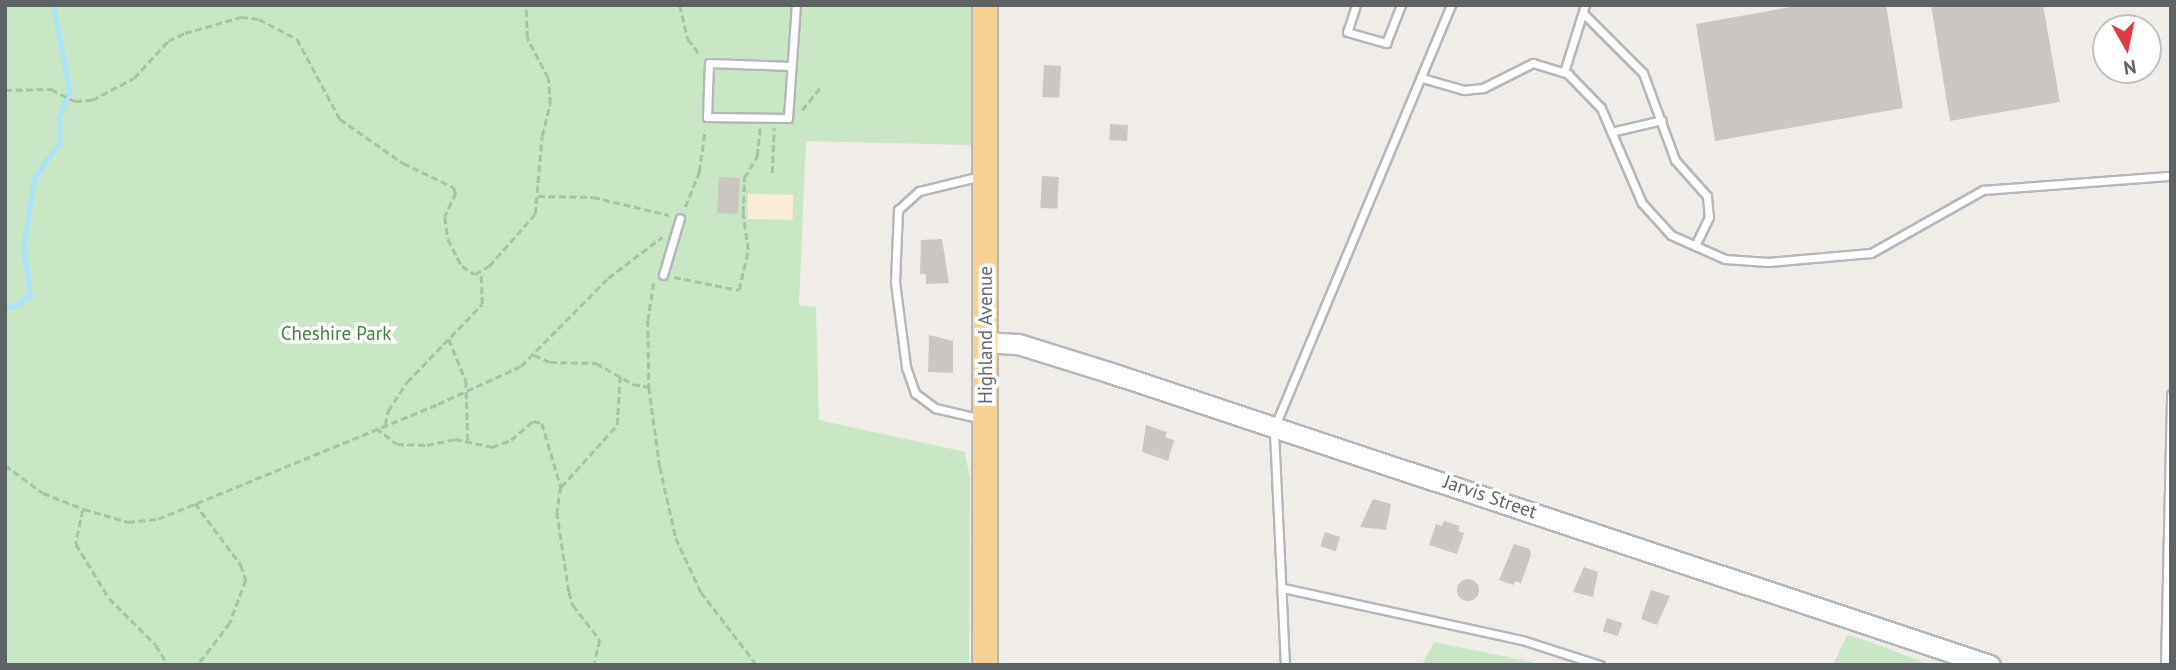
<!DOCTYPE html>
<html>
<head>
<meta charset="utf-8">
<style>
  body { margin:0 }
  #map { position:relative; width:2176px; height:670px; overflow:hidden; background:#f0ece7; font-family:"PT Sans",sans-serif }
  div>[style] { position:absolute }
  .green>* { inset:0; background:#c9e6c5 }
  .sand>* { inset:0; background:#f9edd8; transform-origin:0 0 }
  .stream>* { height:5px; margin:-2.5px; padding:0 2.5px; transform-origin:2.5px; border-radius:2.5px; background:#abe3fb }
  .building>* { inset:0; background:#cbc7c3; transform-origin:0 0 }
  .round { border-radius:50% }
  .path>* { height:2.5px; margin-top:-1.25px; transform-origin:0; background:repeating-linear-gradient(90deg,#9fc9a5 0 7px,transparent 0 10.5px) }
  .roads { filter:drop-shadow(2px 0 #b4b7bb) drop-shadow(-2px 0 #b4b7bb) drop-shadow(0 2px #b4b7bb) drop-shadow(0 -2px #b4b7bb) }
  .lane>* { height:7px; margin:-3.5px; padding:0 3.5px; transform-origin:3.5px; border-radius:3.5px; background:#fff }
  .secondary>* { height:19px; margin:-9.5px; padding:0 9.5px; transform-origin:9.5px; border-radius:9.5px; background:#fff }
  .highway>* { height:24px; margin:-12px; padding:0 12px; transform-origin:12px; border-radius:12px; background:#f8d295 }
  span { translate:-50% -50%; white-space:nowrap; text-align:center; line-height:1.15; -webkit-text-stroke:7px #fff; paint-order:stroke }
  .park-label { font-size:19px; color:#408239 }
  .street-label { font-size:19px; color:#5e6366 }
  .frame { position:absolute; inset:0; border:7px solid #5e6366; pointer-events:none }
  .north { position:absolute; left:2092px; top:14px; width:70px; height:70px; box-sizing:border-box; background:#fff; border:2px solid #bfc1c2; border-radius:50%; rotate:171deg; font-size:19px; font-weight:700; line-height:28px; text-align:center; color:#5e6366 }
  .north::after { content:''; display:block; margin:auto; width:24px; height:32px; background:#e23b44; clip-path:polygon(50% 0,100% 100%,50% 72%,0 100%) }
</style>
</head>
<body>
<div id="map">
  <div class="green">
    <div style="clip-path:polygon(5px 5px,971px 5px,971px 145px,806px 141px,799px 305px,816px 307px,819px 420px,965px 452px,970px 479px,969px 665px,5px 665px)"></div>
    <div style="clip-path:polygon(1847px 635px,1864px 640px,1931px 665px,1833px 665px)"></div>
    <div style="clip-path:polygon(1434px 642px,1531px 662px,1536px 665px,1422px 665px)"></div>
  </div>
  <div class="sand">
    <div style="left:748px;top:194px;width:45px;height:25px;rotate:1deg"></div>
  </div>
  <div class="stream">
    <div style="left:5px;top:306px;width:8px;rotate:7deg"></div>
    <div style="left:13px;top:307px;width:20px;rotate:-33deg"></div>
    <div style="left:30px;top:296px;width:49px;rotate:-98.1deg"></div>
    <div style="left:23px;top:247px;width:70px;rotate:-80.9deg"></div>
    <div style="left:34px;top:178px;width:44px;rotate:-55.2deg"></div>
    <div style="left:59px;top:142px;width:26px;rotate:-90deg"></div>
    <div style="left:59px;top:116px;width:27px;rotate:-68deg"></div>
    <div style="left:69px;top:91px;width:87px;rotate:-100.5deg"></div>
  </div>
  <div class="building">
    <div style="clip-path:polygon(1802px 5px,1886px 5px,1903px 108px,1715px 141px,1696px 24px)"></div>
    <div style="clip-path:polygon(1931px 5px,2043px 5px,2060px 102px,1950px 121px)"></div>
    <div style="left:1044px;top:65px;width:17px;height:32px;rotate:3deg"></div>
    <div style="left:1110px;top:124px;width:18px;height:16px;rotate:3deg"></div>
    <div style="left:1042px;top:176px;width:17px;height:32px;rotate:3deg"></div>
    <div style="left:719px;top:177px;width:21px;height:36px;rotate:3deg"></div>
    <div style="clip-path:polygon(942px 239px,949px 283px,926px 284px,926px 274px,920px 274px,921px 240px)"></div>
    <div style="clip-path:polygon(929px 335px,953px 341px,953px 373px,928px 372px)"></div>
    <div style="clip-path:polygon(1146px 425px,1167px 432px,1165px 437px,1174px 440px,1168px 461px,1142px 452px)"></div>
    <div style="clip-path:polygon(1373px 499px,1391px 504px,1386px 530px,1360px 527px)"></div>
    <div style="clip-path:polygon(1444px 521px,1460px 526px,1458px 531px,1464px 533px,1457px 554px,1429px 545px,1436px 524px,1442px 526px)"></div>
    <div style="left:1325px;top:532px;width:16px;height:15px;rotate:18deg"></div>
    <div style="clip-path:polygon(1514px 544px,1530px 549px,1531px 555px,1521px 583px,1515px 581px,1514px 585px,1499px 580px)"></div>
    <div style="clip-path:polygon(1584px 567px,1598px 572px,1593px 597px,1573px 592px)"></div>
    <div class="round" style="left:1457px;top:579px;width:22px;height:22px"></div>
    <div style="clip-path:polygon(1651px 590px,1670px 596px,1657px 625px,1641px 619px)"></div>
    <div style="left:1607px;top:618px;width:16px;height:14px;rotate:18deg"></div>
  </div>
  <div class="path">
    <div style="left:680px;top:5px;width:35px;rotate:77deg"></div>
    <div style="left:688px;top:39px;width:21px;rotate:53deg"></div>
    <div style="left:5px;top:90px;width:46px;rotate:-1.2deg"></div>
    <div style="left:51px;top:89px;width:27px;rotate:27deg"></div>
    <div style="left:75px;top:101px;width:17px;rotate:-3deg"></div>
    <div style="left:92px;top:100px;width:47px;rotate:-27.6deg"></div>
    <div style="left:134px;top:78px;width:50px;rotate:-47.4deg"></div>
    <div style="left:168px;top:41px;width:19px;rotate:-25deg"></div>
    <div style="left:185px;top:33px;width:58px;rotate:-15.9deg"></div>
    <div style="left:241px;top:17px;width:18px;rotate:6deg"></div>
    <div style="left:259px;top:19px;width:43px;rotate:27.8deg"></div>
    <div style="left:297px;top:39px;width:91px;rotate:61.7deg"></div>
    <div style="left:340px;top:119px;width:77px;rotate:34.9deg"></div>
    <div style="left:403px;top:163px;width:55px;rotate:25.6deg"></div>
    <div style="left:453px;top:187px;width:7px;rotate:63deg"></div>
    <div style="left:456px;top:193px;width:26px;rotate:115deg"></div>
    <div style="left:445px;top:217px;width:22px;rotate:82deg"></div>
    <div style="left:448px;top:239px;width:30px;rotate:63deg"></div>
    <div style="left:462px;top:266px;width:15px;rotate:32deg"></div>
    <div style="left:475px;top:274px;width:16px;rotate:-30deg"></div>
    <div style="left:489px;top:266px;width:69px;rotate:-48.5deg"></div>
    <div style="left:535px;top:214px;width:78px;rotate:-84.9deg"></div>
    <div style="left:542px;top:136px;width:33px;rotate:-76deg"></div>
    <div style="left:550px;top:104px;width:26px;rotate:-94deg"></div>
    <div style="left:548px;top:78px;width:45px;rotate:-117.7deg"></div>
    <div style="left:527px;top:38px;width:33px;rotate:-92deg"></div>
    <div style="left:802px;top:110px;width:28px;rotate:-51deg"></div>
    <div style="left:772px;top:173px;width:45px;rotate:-87.5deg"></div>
    <div style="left:538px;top:196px;width:55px;rotate:1deg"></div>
    <div style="left:593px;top:197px;width:78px;rotate:13.3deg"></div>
    <div style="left:685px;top:207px;width:38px;rotate:-68deg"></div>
    <div style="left:699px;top:172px;width:42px;rotate:-81.9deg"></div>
    <div style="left:674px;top:277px;width:66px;rotate:11.3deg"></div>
    <div style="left:739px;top:290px;width:41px;rotate:-77.3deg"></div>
    <div style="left:748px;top:250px;width:37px;rotate:-98deg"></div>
    <div style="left:743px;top:213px;width:35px;rotate:-88deg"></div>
    <div style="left:744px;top:178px;width:26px;rotate:-59deg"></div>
    <div style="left:757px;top:156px;width:28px;rotate:-84deg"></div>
    <div style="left:654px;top:283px;width:37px;rotate:99deg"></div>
    <div style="left:648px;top:320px;width:67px;rotate:89.1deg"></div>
    <div style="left:649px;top:387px;width:81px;rotate:82.2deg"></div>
    <div style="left:660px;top:467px;width:73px;rotate:77.3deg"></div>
    <div style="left:676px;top:538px;width:60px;rotate:65.2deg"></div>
    <div style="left:701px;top:592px;width:92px;rotate:52.5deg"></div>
    <div style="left:449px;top:339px;width:45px;rotate:68deg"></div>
    <div style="left:466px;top:381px;width:59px;rotate:88.1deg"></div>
    <div style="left:534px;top:355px;width:17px;rotate:24deg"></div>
    <div style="left:550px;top:362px;width:46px;rotate:1.2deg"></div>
    <div style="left:596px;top:363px;width:43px;rotate:29.6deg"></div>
    <div style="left:633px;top:384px;width:16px;rotate:11deg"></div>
    <div style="left:385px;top:425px;width:14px;rotate:-78deg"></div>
    <div style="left:388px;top:411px;width:35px;rotate:-57deg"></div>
    <div style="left:407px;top:382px;width:108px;rotate:-46.1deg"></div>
    <div style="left:482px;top:304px;width:31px;rotate:-92deg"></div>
    <div style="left:376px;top:428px;width:26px;rotate:37deg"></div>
    <div style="left:397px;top:444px;width:30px;rotate:2deg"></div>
    <div style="left:427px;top:445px;width:29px;rotate:-12deg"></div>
    <div style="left:455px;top:439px;width:38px;rotate:12deg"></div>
    <div style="left:492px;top:447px;width:20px;rotate:-20deg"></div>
    <div style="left:511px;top:440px;width:29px;rotate:-41deg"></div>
    <div style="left:533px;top:421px;width:9px;rotate:13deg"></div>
    <div style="left:542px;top:423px;width:67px;rotate:73.5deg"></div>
    <div style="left:561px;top:487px;width:25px;rotate:99deg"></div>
    <div style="left:557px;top:512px;width:81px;rotate:81.5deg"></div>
    <div style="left:569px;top:592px;width:14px;rotate:73deg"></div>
    <div style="left:573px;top:605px;width:44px;rotate:52.4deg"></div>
    <div style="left:600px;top:640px;width:26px;rotate:103deg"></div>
    <div style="left:5px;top:465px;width:47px;rotate:36.4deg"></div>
    <div style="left:43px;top:493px;width:44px;rotate:21.3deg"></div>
    <div style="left:84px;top:509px;width:46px;rotate:16.5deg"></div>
    <div style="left:128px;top:522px;width:30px;rotate:-6deg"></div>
    <div style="left:158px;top:519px;width:303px;rotate:-22.3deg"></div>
    <div style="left:438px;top:404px;width:91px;rotate:-24.6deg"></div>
    <div style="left:521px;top:366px;width:124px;rotate:-45.3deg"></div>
    <div style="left:608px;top:278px;width:68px;rotate:-37.2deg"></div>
    <div style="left:561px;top:487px;width:84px;rotate:-47.9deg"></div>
    <div style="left:617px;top:425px;width:49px;rotate:-86.5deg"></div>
    <div style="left:195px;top:503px;width:77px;rotate:53.4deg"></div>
    <div style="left:241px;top:565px;width:16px;rotate:72deg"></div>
    <div style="left:246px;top:580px;width:46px;rotate:110.4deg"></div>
    <div style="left:230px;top:623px;width:53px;rotate:127.3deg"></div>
    <div style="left:83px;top:510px;width:35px;rotate:102deg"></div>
    <div style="left:76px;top:544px;width:63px;rotate:58.6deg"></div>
    <div style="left:109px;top:598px;width:66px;rotate:45deg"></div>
    <div style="left:156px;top:645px;width:23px;rotate:59deg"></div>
  </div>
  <div class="roads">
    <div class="lane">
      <div style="left:1356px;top:5px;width:28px;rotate:108deg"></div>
      <div style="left:1347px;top:32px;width:41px;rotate:15.8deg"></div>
      <div style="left:1386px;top:43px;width:41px;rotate:-68.5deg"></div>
      <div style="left:1584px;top:14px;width:83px;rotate:45deg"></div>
      <div style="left:1643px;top:73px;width:93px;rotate:69.8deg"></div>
      <div style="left:1675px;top:160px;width:48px;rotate:48.4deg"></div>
      <div style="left:1707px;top:196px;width:21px;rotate:85deg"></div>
      <div style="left:1709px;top:217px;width:32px;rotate:116deg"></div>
      <div style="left:790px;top:66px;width:81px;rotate:-177.9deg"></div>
      <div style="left:709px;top:63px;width:54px;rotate:92.1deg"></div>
      <div style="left:707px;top:117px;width:81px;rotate:0.7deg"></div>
      <div style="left:788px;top:118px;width:113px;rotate:-86deg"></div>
      <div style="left:1564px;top:72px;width:70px;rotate:-72.6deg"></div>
      <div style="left:1422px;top:78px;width:44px;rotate:15.9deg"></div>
      <div style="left:1464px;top:90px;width:19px;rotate:-6deg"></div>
      <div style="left:1483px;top:88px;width:56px;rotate:-26.6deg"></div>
      <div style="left:1533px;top:63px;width:37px;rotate:17deg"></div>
      <div style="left:1568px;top:74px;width:47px;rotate:45.9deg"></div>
      <div style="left:1601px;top:108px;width:103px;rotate:66.7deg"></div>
      <div style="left:1642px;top:203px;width:43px;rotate:47.8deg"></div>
      <div style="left:1671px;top:235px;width:59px;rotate:24deg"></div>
      <div style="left:1725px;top:259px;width:43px;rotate:4deg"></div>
      <div style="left:1768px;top:262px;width:103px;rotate:-5deg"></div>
      <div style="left:1871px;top:253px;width:129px;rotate:-29.4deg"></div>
      <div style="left:1983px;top:190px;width:189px;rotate:-4.3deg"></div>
      <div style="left:1611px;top:132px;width:52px;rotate:-13.2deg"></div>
      <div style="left:981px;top:176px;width:64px;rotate:166.4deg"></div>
      <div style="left:919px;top:191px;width:28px;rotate:138deg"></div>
      <div style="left:898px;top:210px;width:72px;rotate:92.4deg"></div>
      <div style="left:895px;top:282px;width:86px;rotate:82.6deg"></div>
      <div style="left:906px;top:367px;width:28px;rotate:71deg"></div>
      <div style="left:915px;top:393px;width:25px;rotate:37deg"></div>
      <div style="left:935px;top:408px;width:48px;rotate:13.2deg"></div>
      <div style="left:663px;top:275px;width:59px;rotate:-73.4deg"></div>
      <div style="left:1283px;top:588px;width:245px;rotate:12.3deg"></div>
      <div style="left:1522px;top:640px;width:82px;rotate:17.8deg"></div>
      <div style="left:1285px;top:665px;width:237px;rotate:-92.7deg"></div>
      <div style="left:1274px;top:428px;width:459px;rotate:-67.3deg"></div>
      <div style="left:2165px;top:665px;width:271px;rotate:-88.7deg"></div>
    </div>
    <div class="secondary">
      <div style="left:986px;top:342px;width:32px;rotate:4deg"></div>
      <div style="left:1018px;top:344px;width:97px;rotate:17.3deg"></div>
      <div style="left:1111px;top:373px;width:926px;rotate:18.38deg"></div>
    </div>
    <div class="highway">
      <div style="left:985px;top:665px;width:660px;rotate:-90deg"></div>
    </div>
  </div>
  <div class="park-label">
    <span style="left:336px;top:334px">Cheshire Park</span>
  </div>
  <div class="street-label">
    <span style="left:986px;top:335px;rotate:-90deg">Highland Avenue</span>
    <span style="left:1490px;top:497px;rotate:19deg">Jarvis Street</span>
  </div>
  <div class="frame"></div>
  <div class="north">N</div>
</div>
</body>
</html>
